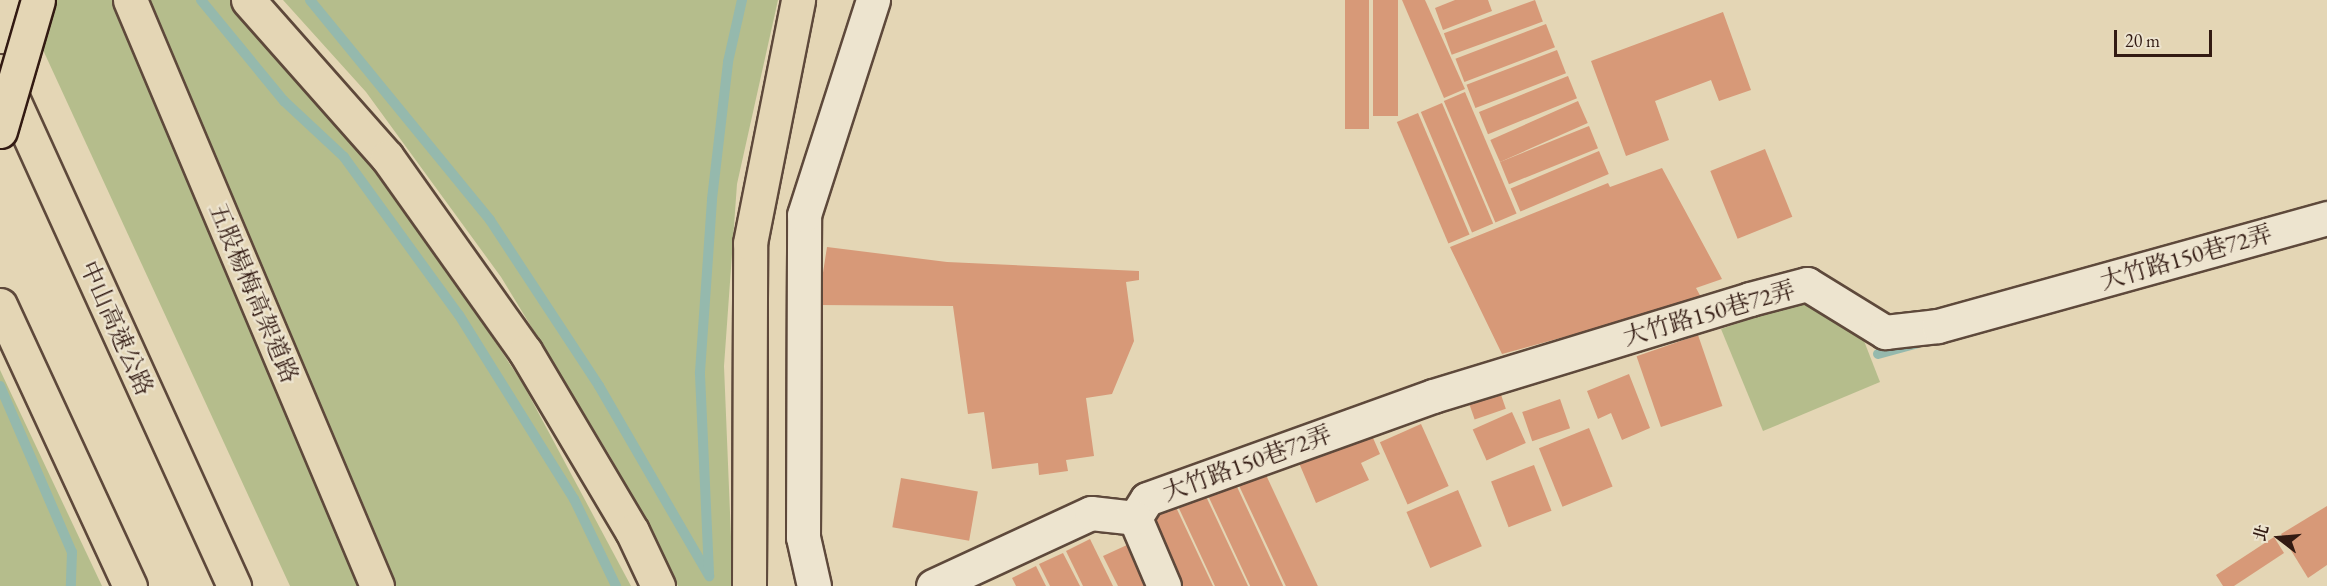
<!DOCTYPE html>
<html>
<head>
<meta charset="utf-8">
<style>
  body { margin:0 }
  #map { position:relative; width:2327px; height:586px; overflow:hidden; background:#e4d6b5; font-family:"EB Garamond","Noto Serif TC",serif }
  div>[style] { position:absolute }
  .green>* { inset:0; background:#b5bd8c }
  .stream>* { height:10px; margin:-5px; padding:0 5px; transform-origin:5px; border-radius:5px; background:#95b9ad }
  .building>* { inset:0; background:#d79978; transform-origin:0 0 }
  .roads { filter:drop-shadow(2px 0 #5e493b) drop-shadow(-2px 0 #5e493b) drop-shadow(0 2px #5e493b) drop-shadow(0 -2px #5e493b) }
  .minor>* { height:33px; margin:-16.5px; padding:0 16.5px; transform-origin:16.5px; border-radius:16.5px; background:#ede4cf }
  .highway>* { height:33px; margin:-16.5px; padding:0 16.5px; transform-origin:16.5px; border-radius:16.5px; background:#e4d6b5 }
  .bridges { filter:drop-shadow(2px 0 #321a12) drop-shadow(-2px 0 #321a12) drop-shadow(0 2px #321a12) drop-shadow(0 -2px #321a12) }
  .highway-bridge>* { height:33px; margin:-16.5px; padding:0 16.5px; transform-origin:16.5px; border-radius:16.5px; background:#e4d6b5 }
  span { translate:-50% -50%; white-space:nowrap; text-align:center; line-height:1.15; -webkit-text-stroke:4.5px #ede4cf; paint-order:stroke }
  .street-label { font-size:24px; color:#321a12 }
  .north { position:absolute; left:2249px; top:508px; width:60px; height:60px; -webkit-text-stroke:4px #ede4cf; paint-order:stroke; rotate:286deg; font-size:16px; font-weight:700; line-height:24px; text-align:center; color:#321a12 }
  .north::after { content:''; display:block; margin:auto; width:21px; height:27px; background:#321a12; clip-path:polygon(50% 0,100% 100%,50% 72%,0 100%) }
  .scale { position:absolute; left:2114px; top:30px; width:98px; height:27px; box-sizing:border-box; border:3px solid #321a12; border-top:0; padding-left:8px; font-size:18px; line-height:21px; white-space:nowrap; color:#321a12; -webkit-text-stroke:4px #ede4cf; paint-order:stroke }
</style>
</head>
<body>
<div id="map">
  <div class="green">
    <div style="clip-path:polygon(20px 0,230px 0,358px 144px,446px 267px,523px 384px,631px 586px,290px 586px)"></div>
    <div style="clip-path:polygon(283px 0,778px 0,737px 184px,724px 366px,733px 586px,678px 586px,610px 456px,501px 277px,366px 92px)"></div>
    <div style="clip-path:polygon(1815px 297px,1859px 328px,1880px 382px,1763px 431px,1721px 329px)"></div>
    <div style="clip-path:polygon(0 370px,102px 586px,0 586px)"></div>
  </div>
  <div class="stream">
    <div style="left:201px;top:0;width:131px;rotate:50.6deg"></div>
    <div style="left:284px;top:101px;width:82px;rotate:43deg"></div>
    <div style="left:344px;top:157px;width:195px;rotate:54deg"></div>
    <div style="left:459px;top:315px;width:217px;rotate:58deg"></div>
    <div style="left:574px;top:499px;width:97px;rotate:64.2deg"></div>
    <div style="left:310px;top:0;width:284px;rotate:50.7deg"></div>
    <div style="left:490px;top:220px;width:199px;rotate:56.7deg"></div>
    <div style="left:599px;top:386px;width:220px;rotate:59.9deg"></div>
    <div style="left:1878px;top:354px;width:41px;rotate:-15.4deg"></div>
    <div style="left:0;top:386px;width:181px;rotate:66.6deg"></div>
    <div style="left:72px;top:552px;width:34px;rotate:92deg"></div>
    <div style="left:709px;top:573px;width:201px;rotate:-92.6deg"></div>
    <div style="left:700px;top:372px;width:173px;rotate:-86deg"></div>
    <div style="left:712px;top:199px;width:138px;rotate:-83.3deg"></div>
    <div style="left:728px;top:62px;width:64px;rotate:-77.3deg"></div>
  </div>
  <div class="building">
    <div style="left:1345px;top:0;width:24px;height:129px"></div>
    <div style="left:1373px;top:0;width:25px;height:116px"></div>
    <div style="clip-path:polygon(1402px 0,1425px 0,1465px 89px,1444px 98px)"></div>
    <div style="clip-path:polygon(1455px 0,1488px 0,1492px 11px,1443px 30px,1435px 8px)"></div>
    <div style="left:1535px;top:0;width:23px;height:97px;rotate:70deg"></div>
    <div style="clip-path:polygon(1723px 12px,1751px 90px,1719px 101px,1711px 80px,1655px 101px,1669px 140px,1626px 156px,1591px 61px)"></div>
    <div style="left:1546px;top:24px;width:25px;height:97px;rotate:69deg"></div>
    <div style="left:1557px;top:50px;width:25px;height:97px;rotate:69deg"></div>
    <div style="left:1568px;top:76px;width:24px;height:96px;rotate:68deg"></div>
    <div style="left:1465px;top:92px;width:132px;height:23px;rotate:67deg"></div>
    <div style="left:1578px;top:101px;width:24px;height:96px;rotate:66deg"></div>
    <div style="left:1442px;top:103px;width:131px;height:23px;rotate:67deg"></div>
    <div style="left:1418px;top:113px;width:132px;height:23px;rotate:67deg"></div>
    <div style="left:1589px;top:126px;width:24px;height:96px;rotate:68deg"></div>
    <div style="left:1765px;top:149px;width:73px;height:59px;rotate:68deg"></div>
    <div style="left:1599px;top:151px;width:25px;height:96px;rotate:67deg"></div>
    <div style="clip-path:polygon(1662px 168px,1722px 279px,1696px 288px,1702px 299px,1502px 354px,1450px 247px,1608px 183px,1610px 187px)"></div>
    <div style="clip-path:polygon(827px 247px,947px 262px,1139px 271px,1139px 280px,1126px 282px,1134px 341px,1112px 394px,1086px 398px,1094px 456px,1066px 460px,1068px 471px,1039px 475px,1038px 463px,992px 469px,984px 412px,968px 414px,953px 306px,818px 305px)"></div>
    <div style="left:1698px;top:335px;width:75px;height:65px;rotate:71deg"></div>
    <div style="clip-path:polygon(1629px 374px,1650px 428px,1622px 440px,1611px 413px,1598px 419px,1587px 391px)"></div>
    <div style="left:1499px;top:389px;width:21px;height:33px;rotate:71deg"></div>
    <div style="left:1560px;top:399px;width:31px;height:40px;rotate:71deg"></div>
    <div style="left:1512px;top:412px;width:34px;height:43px;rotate:66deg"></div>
    <div style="left:1421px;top:424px;width:68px;height:45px;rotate:66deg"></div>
    <div style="left:1589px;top:428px;width:63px;height:54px;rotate:68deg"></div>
    <div style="clip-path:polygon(1370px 431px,1380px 454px,1361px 463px,1369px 480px,1316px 503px,1299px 463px)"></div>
    <div style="left:1260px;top:462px;width:137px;height:29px;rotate:65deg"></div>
    <div style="left:1534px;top:465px;width:49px;height:46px;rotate:69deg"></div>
    <div style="left:1232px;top:476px;width:121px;height:30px;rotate:65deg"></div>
    <div style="left:901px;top:478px;width:78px;height:50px;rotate:10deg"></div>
    <div style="clip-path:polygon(1203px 490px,1248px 586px,1215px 586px,1176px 502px)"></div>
    <div style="left:1458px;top:490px;width:61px;height:56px;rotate:67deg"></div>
    <div style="clip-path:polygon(1174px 503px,1213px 586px,1180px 586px,1147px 515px)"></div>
    <div style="clip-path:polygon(2327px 506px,2327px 565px,2308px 578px,2281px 534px)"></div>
    <div style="clip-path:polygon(2274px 537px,2284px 553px,2234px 586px,2223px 586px,2216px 575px)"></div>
    <div style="clip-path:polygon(1090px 539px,1113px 586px,1083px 586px,1066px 551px)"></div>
    <div style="clip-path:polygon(1127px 545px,1147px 586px,1118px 586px,1103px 556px)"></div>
    <div style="clip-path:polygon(1063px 553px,1080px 586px,1050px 586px,1039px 564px)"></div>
    <div style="clip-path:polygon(1036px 566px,1046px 586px,1016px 586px,1012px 578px)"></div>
  </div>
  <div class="roads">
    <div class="minor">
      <div style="left:1135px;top:518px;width:22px;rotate:-58deg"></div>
      <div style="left:1147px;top:499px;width:304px;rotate:-19.8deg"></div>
      <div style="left:1433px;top:396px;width:332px;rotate:-17deg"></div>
      <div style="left:1750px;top:299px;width:59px;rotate:-14.7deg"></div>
      <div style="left:1807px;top:284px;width:92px;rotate:31.6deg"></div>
      <div style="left:1885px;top:332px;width:53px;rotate:-6.5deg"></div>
      <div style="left:1938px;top:326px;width:404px;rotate:-15.5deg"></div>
      <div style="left:1135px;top:518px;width:74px;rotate:66.9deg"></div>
      <div style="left:814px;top:586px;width:50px;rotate:-102.7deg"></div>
      <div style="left:803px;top:537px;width:322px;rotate:-89.8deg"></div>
      <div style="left:804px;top:215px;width:226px;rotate:-72.2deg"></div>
      <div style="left:933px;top:586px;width:174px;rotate:-24.8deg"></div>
      <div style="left:1091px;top:513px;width:44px;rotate:6.5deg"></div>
    </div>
    <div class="highway">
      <div style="left:130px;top:0;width:636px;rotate:67.14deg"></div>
      <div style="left:248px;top:0;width:210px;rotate:48.5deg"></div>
      <div style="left:387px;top:157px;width:238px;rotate:54.6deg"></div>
      <div style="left:525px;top:351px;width:209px;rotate:59.3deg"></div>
      <div style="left:632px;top:531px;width:61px;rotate:64.7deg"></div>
      <div style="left:0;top:71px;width:566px;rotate:65.56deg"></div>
      <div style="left:0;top:305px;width:310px;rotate:65.2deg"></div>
      <div style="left:749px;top:586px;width:343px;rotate:-89.8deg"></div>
      <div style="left:750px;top:243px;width:248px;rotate:-78.8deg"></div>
    </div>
  </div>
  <div class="bridges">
    <div class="highway-bridge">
      <div style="left:0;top:131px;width:136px;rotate:-73.8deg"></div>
    </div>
  </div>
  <div class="street-label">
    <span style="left:2186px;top:257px;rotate:-16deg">大竹路150巷72弄</span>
    <span style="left:254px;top:293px;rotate:67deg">五股楊梅高架道路</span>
    <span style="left:1709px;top:313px;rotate:-16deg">大竹路150巷72弄</span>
    <span style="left:117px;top:328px;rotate:66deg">中山高速公路</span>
    <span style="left:1247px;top:463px;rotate:-20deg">大竹路150巷72弄</span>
  </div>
  <div class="north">北</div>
  <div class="scale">20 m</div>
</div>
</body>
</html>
